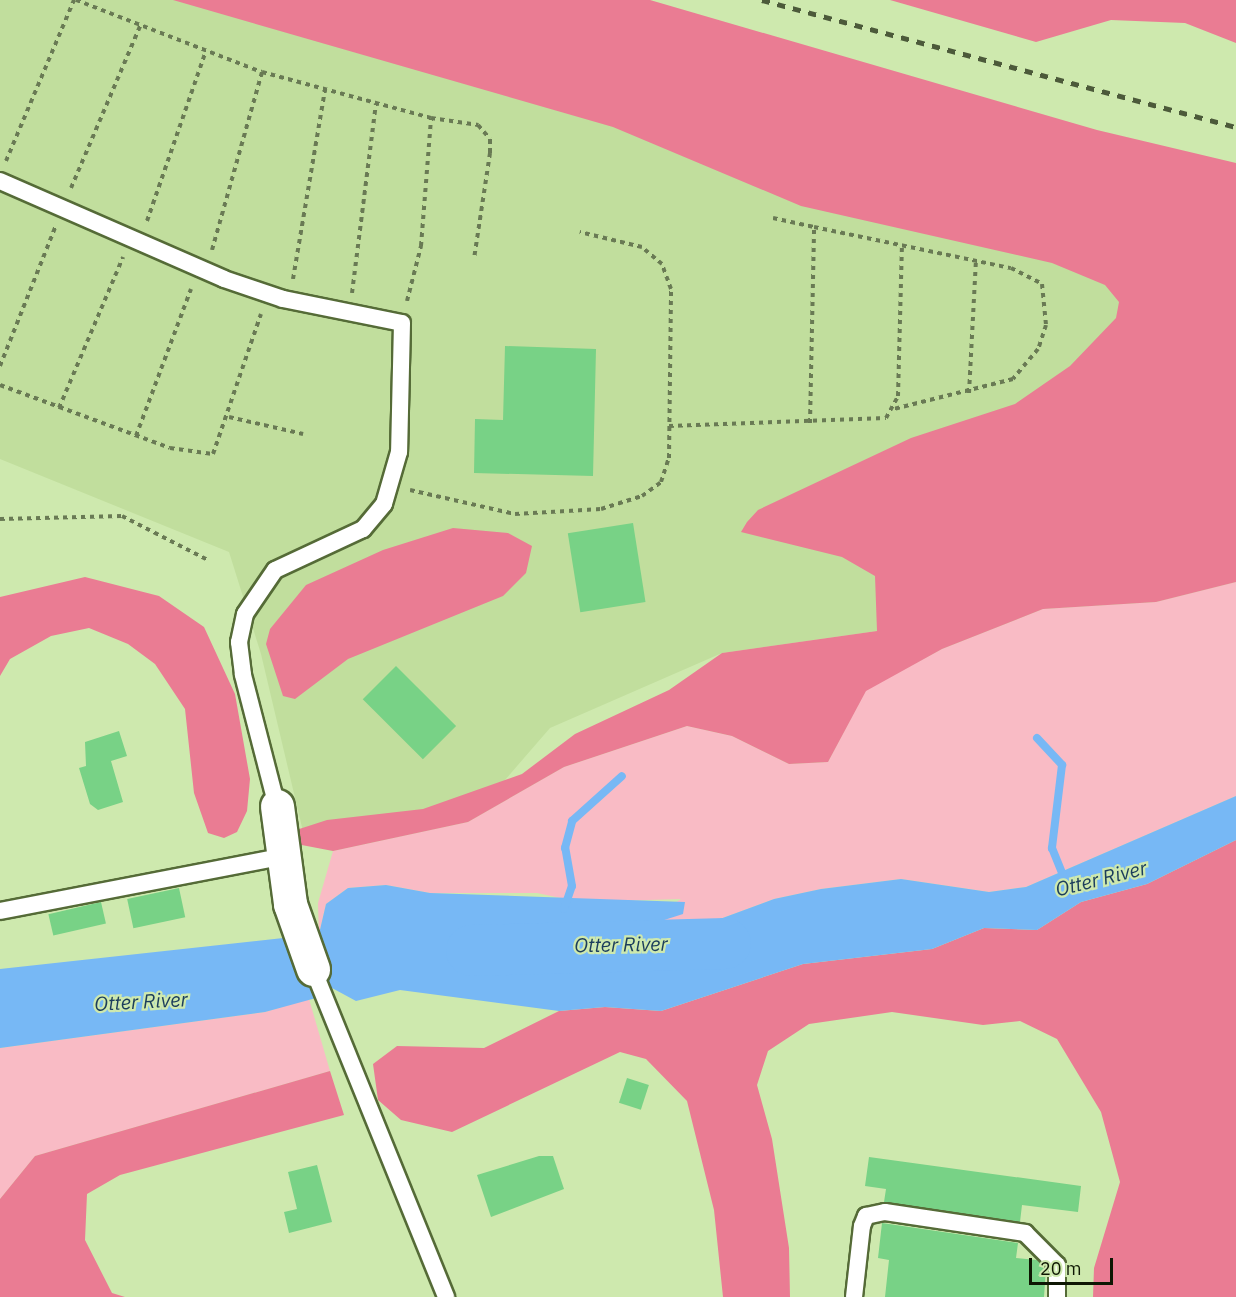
<!DOCTYPE html>
<html>
<head>
<meta charset="utf-8">
<style>
  body { margin:0 }
  #map { position:relative; width:1236px; height:1297px; overflow:hidden; background:#cee9ae; font-family:"IBM Plex Sans",sans-serif }
  div>[style] { position:absolute }
  .built>* { inset:0; background:#c1de9d }
  .green>* { inset:0; background:#f9bbc5 }
  .forest>* { inset:0; background:#ea7c93 }
  .water>* { inset:0; background:#77b8f5 }
  .stream>* { height:8px; margin:-4px; padding:0 4px; transform-origin:4px; border-radius:4px; background:#77b8f5 }
  .river>* { height:51px; margin:-25.5px; padding:0 25.5px; transform-origin:25.5px; border-radius:25.5px; background:#77b8f5 }
  .building>* { inset:0; background:#78d286; transform-origin:0 0 }
  .path>* { height:4px; margin-top:-2px; transform-origin:0; background:repeating-linear-gradient(90deg,#697a54 0 4.5px,transparent 0 9px) }
  .roads { filter:drop-shadow(2px 0 #556b37) drop-shadow(-2px 0 #556b37) drop-shadow(0 2px #556b37) drop-shadow(0 -2px #556b37) }
  .service>* { height:16px; margin:-8px; padding:0 8px; transform-origin:8px; border-radius:8px; background:#fff }
  .minor>* { height:33px; margin:-16.5px; padding:0 16.5px; transform-origin:16.5px; border-radius:16.5px; background:#fff }
  .rail>* { height:4.5px; margin-top:-2.25px; transform-origin:0; background:repeating-linear-gradient(90deg,#4c5a3a 0 8px,transparent 0 16px) }
  span { translate:-50% -50%; white-space:nowrap; text-align:center; line-height:1.15; -webkit-text-stroke:4.5px #cee9ae; paint-order:stroke }
  .water-label { font-size:20px; color:#1b3d5c; font-style:italic }
  .scale { position:absolute; left:1029px; top:1258px; width:84px; height:27px; box-sizing:border-box; border:3px solid #0e1703; border-top:0; padding-left:8px; font-size:18px; line-height:21px; white-space:nowrap; color:#0e1703; -webkit-text-stroke:4px #cee9ae; paint-order:stroke }
</style>
</head>
<body>
<div id="map">
  <div class="built">
    <div style="clip-path:polygon(0 0,222px 0,1119px 273px,1148px 299px,877px 631px,722px 653px,550px 728px,485px 803px,305px 840px,261px 654px,229px 552px,0 459px)"></div>
  </div>
  <div class="green">
    <div style="clip-path:polygon(1236px 582px,1236px 796px,1026px 887px,989px 892px,901px 879px,821px 889px,774px 899px,614px 958px,566px 961px,545px 957px,541px 941px,598px 928px,636px 929px,681px 899px,580px 902px,537px 893px,430px 893px,386px 885px,348px 888px,326px 904px,319px 934px,318px 903px,333px 851px,468px 822px,564px 767px,687px 726px,732px 736px,789px 764px,828px 762px,866px 690px,942px 649px,1043px 609px,1156px 602px)"></div>
    <div style="clip-path:polygon(309px 999px,330px 1071px,35px 1156px,0 1199px,0 1048px,265px 1012px)"></div>
  </div>
  <div class="forest">
    <div style="clip-path:polygon(173px 0,650px 0,1097px 130px,1236px 163px,1236px 582px,1156px 602px,1043px 609px,942px 649px,866px 691px,828px 762px,789px 764px,732px 736px,687px 726px,564px 767px,468px 822px,333px 851px,286px 842px,290px 832px,327px 820px,423px 809px,522px 774px,575px 734px,669px 690px,722px 653px,877px 631px,875px 576px,842px 557px,741px 532px,747px 522px,758px 510px,911px 438px,1015px 404px,1070px 366px,1116px 318px,1119px 302px,1105px 285px,1052px 263px,801px 206px,613px 127px)"></div>
    <div style="clip-path:polygon(890px 0,1236px 0,1236px 43px,1185px 23px,1111px 20px,1036px 42px)"></div>
    <div style="clip-path:polygon(453px 528px,508px 533px,532px 546px,526px 573px,503px 596px,348px 659px,295px 699px,283px 696px,266px 644px,270px 629px,306px 585px,383px 550px)"></div>
    <div style="clip-path:polygon(85px 577px,159px 596px,204px 627px,235px 694px,250px 779px,247px 811px,237px 832px,224px 838px,208px 833px,194px 793px,185px 709px,155px 664px,128px 644px,89px 628px,51px 636px,10px 659px,0 676px,0 597px)"></div>
    <div style="clip-path:polygon(1236px 840px,1236px 1297px,1093px 1297px,1094px 1268px,1120px 1182px,1101px 1112px,1057px 1039px,1020px 1021px,983px 1025px,892px 1012px,809px 1024px,768px 1051px,757px 1085px,772px 1139px,789px 1248px,790px 1297px,723px 1297px,714px 1210px,687px 1101px,646px 1059px,620px 1052px,452px 1132px,401px 1120px,378px 1100px,373px 1064px,397px 1046px,484px 1048px,559px 1011px,605px 1007px,661px 1011px,803px 964px,932px 949px,984px 928px,1037px 930px,1081px 902px,1147px 884px)"></div>
    <div style="clip-path:polygon(330px 1071px,344px 1115px,120px 1175px,87px 1194px,85px 1240px,112px 1293px,125px 1297px,0 1297px,0 1199px,35px 1156px)"></div>
  </div>
  <div class="water">
    <div style="clip-path:polygon(1236px 796px,1236px 840px,1147px 884px,1081px 902px,1037px 930px,984px 928px,932px 949px,803px 964px,661px 1011px,605px 1007px,559px 1011px,400px 990px,356px 1001px,332px 988px,327px 995px,265px 1012px,0 1048px,0 969px,319px 934px,326px 904px,348px 888px,386px 885px,430px 893px,685px 902px,683px 914px,636px 929px,598px 928px,541px 941px,545px 957px,614px 958px,774px 899px,821px 889px,901px 879px,989px 892px,1026px 887px)"></div>
  </div>
  <div class="stream">
    <div style="left:1037px;top:738px;width:37px;rotate:47deg"></div>
    <div style="left:1062px;top:765px;width:84px;rotate:96.9deg"></div>
    <div style="left:1052px;top:848px;width:38px;rotate:68deg"></div>
    <div style="left:564px;top:909px;width:24px;rotate:-71deg"></div>
    <div style="left:572px;top:886px;width:39px;rotate:-100deg"></div>
    <div style="left:565px;top:848px;width:28px;rotate:-75deg"></div>
    <div style="left:572px;top:821px;width:67px;rotate:-42deg"></div>
  </div>
  <div class="river">
    <div style="left:471px;top:950px;width:254px;rotate:-1.6deg"></div>
  </div>
  <div class="building">
    <div style="clip-path:polygon(505px 346px,596px 349px,593px 476px,474px 473px,475px 419px,503px 420px)"></div>
    <div style="left:633px;top:523px;width:80px;height:66px;rotate:81deg"></div>
    <div style="left:396px;top:666px;width:85px;height:47px;rotate:45deg"></div>
    <div style="clip-path:polygon(119px 731px,127px 756px,111px 761px,123px 802px,98px 810px,90px 804px,79px 768px,86px 766px,85px 742px)"></div>
    <div style="left:179px;top:888px;width:30px;height:53px;rotate:78deg"></div>
    <div style="left:101px;top:902px;width:22px;height:54px;rotate:77deg"></div>
    <div style="left:627px;top:1078px;width:23px;height:26px;rotate:18deg"></div>
    <div style="clip-path:polygon(539px 1156px,553px 1156px,564px 1189px,491px 1217px,477px 1175px)"></div>
    <div style="clip-path:polygon(869px 1157px,1081px 1186px,1078px 1212px,1022px 1205px,1020px 1222px,884px 1202px,886px 1189px,865px 1186px)"></div>
    <div style="clip-path:polygon(317px 1165px,332px 1222px,289px 1233px,284px 1212px,297px 1209px,288px 1172px)"></div>
    <div style="clip-path:polygon(882px 1223px,1018px 1243px,1016px 1258px,1037px 1260px,1046px 1269px,1044px 1297px,885px 1297px,889px 1260px,878px 1258px)"></div>
  </div>
  <div class="path">
    <div style="left:76px;top:0;width:199px;rotate:21.2deg"></div>
    <div style="left:262px;top:72px;width:175px;rotate:15.2deg"></div>
    <div style="left:431px;top:118px;width:48px;rotate:8.5deg"></div>
    <div style="left:478px;top:125px;width:18px;rotate:49deg"></div>
    <div style="left:490px;top:139px;width:14px;rotate:90deg"></div>
    <div style="left:490px;top:153px;width:107px;rotate:98.6deg"></div>
    <div style="left:6px;top:161px;width:175px;rotate:-67.1deg"></div>
    <div style="left:71px;top:188px;width:176px;rotate:-66.9deg"></div>
    <div style="left:773px;top:218px;width:42px;rotate:12.4deg"></div>
    <div style="left:147px;top:221px;width:180px;rotate:-70.9deg"></div>
    <div style="left:212px;top:250px;width:185px;rotate:-74.3deg"></div>
    <div style="left:293px;top:279px;width:193px;rotate:-80.4deg"></div>
    <div style="left:352px;top:293px;width:191px;rotate:-82.8deg"></div>
    <div style="left:407px;top:301px;width:57px;rotate:-75.7deg"></div>
    <div style="left:421px;top:246px;width:128px;rotate:-85.5deg"></div>
    <div style="left:0;top:366px;width:149px;rotate:-68.3deg"></div>
    <div style="left:0;top:385px;width:181px;rotate:20.3deg"></div>
    <div style="left:170px;top:448px;width:43px;rotate:7.9deg"></div>
    <div style="left:213px;top:454px;width:148px;rotate:-71.1deg"></div>
    <div style="left:969px;top:393px;width:132px;rotate:-87deg"></div>
    <div style="left:59px;top:408px;width:164px;rotate:-67deg"></div>
    <div style="left:229px;top:417px;width:76px;rotate:12.9deg"></div>
    <div style="left:810px;top:423px;width:196px;rotate:-88.8deg"></div>
    <div style="left:814px;top:227px;width:201px;rotate:11.8deg"></div>
    <div style="left:1011px;top:268px;width:35px;rotate:27deg"></div>
    <div style="left:1042px;top:284px;width:41px;rotate:84.4deg"></div>
    <div style="left:1046px;top:325px;width:25px;rotate:108deg"></div>
    <div style="left:1038px;top:349px;width:39px;rotate:130deg"></div>
    <div style="left:1013px;top:379px;width:123px;rotate:165.9deg"></div>
    <div style="left:669px;top:426px;width:217px;rotate:-2.1deg"></div>
    <div style="left:886px;top:418px;width:25px;rotate:-61deg"></div>
    <div style="left:898px;top:396px;width:150px;rotate:-88.5deg"></div>
    <div style="left:136px;top:436px;width:157px;rotate:-69.5deg"></div>
    <div style="left:410px;top:490px;width:108px;rotate:12.9deg"></div>
    <div style="left:515px;top:514px;width:86px;rotate:-3.3deg"></div>
    <div style="left:601px;top:509px;width:43px;rotate:-17.6deg"></div>
    <div style="left:642px;top:496px;width:24px;rotate:-36deg"></div>
    <div style="left:661px;top:482px;width:25px;rotate:-72deg"></div>
    <div style="left:669px;top:458px;width:169px;rotate:-89.3deg"></div>
    <div style="left:671px;top:289px;width:27px;rotate:-110deg"></div>
    <div style="left:662px;top:264px;width:26px;rotate:-140deg"></div>
    <div style="left:642px;top:247px;width:64px;rotate:-166.4deg"></div>
    <div style="left:0;top:519px;width:122px;rotate:-1.4deg"></div>
    <div style="left:122px;top:516px;width:97px;rotate:27.1deg"></div>
  </div>
  <div class="roads">
    <div class="service">
      <div style="left:0;top:181px;width:244px;rotate:23.6deg"></div>
      <div style="left:224px;top:279px;width:62px;rotate:18.7deg"></div>
      <div style="left:283px;top:299px;width:121px;rotate:11.4deg"></div>
      <div style="left:402px;top:323px;width:129px;rotate:91.3deg"></div>
      <div style="left:399px;top:452px;width:54px;rotate:106.1deg"></div>
      <div style="left:384px;top:504px;width:33px;rotate:130deg"></div>
      <div style="left:363px;top:529px;width:97px;rotate:155deg"></div>
      <div style="left:275px;top:570px;width:53px;rotate:124.3deg"></div>
      <div style="left:245px;top:614px;width:29px;rotate:102deg"></div>
      <div style="left:239px;top:642px;width:33px;rotate:83deg"></div>
      <div style="left:243px;top:675px;width:135px;rotate:75.5deg"></div>
      <div style="left:0;top:911px;width:286px;rotate:-10.9deg"></div>
      <div style="left:313px;top:969px;width:354px;rotate:67.9deg"></div>
      <div style="left:854px;top:1297px;width:71px;rotate:-83.6deg"></div>
      <div style="left:862px;top:1226px;width:11px;rotate:-68deg"></div>
      <div style="left:866px;top:1216px;width:19px;rotate:-12deg"></div>
      <div style="left:885px;top:1212px;width:142px;rotate:8.5deg"></div>
      <div style="left:1025px;top:1233px;width:45px;rotate:45deg"></div>
      <div style="left:1057px;top:1265px;width:32px;rotate:90deg"></div>
    </div>
    <div class="minor">
      <div style="left:277px;top:806px;width:99px;rotate:82.4deg"></div>
      <div style="left:290px;top:904px;width:69px;rotate:70.5deg"></div>
    </div>
  </div>
  <div class="rail">
    <div style="left:762px;top:0;width:491px;rotate:15deg"></div>
  </div>
  <div class="water-label">
    <span style="left:1101px;top:878px;rotate:-14deg">Otter River</span>
    <span style="left:621px;top:944px;rotate:-1deg">Otter River</span>
    <span style="left:141px;top:1001px;rotate:-3deg">Otter River</span>
  </div>
  <div class="scale">20 m</div>
</div>
</body>
</html>
